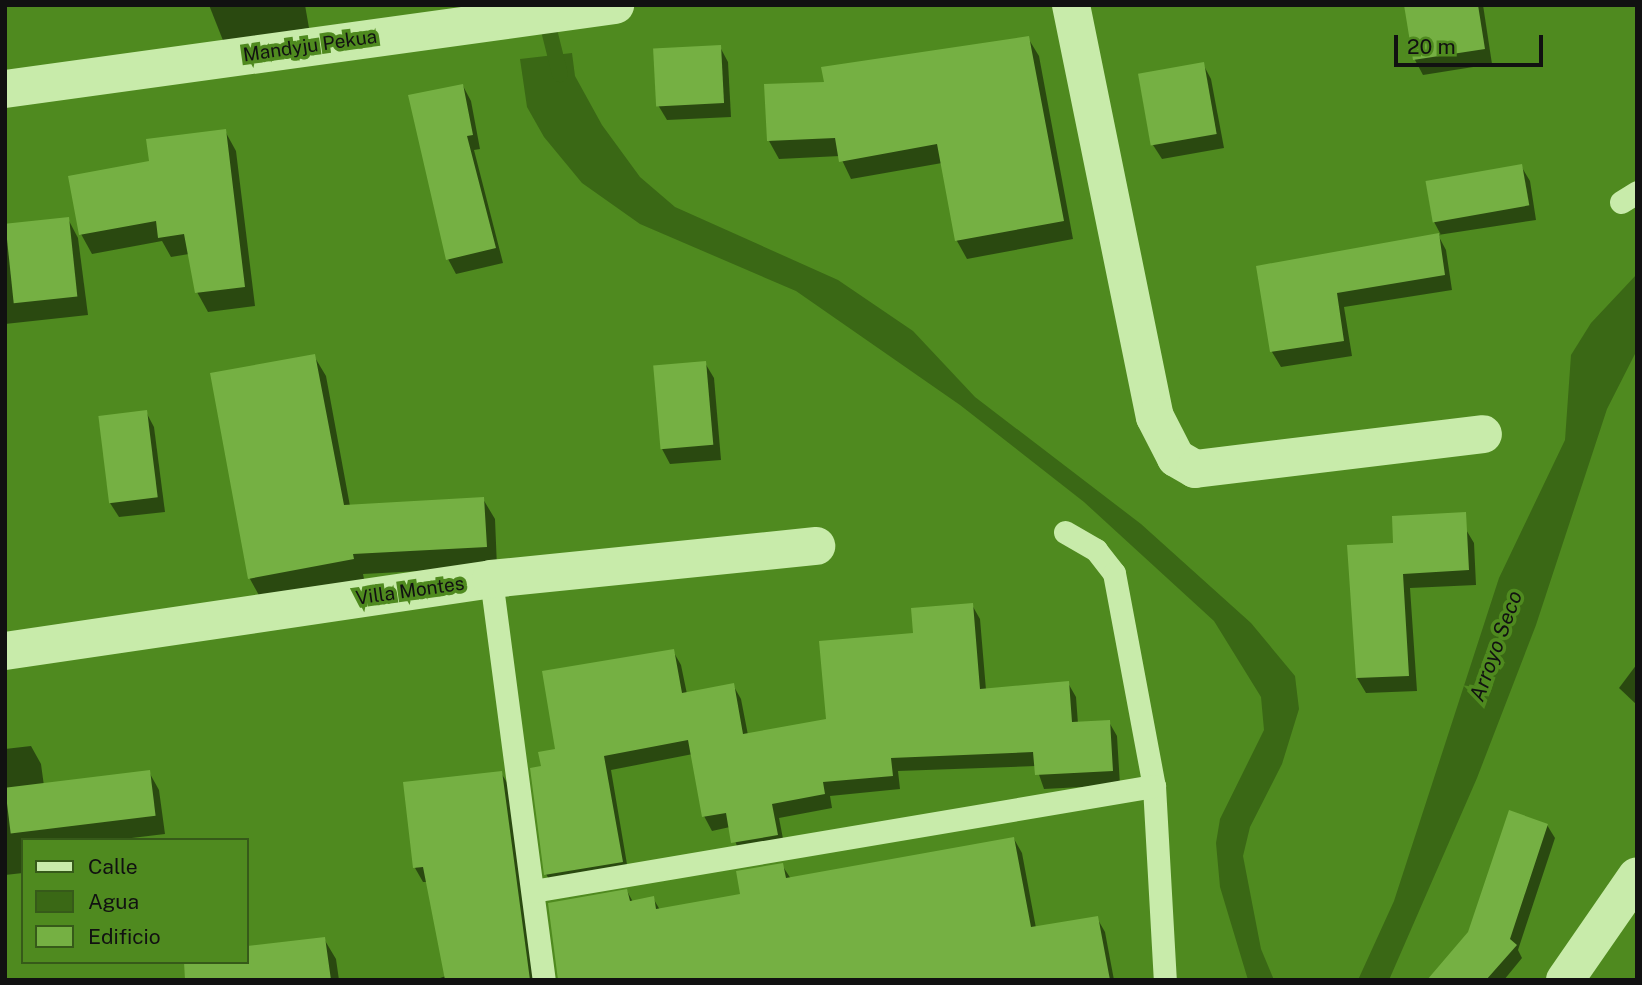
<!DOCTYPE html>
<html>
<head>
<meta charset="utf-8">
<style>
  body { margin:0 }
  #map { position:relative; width:1642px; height:985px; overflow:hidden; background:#4f8a1f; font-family:"Public Sans",sans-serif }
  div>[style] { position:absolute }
  .water>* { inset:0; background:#3a6815 }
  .shadow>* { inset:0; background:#0007 }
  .stream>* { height:16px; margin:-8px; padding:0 8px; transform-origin:8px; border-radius:8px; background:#3a6815 }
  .building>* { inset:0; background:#75b043; transform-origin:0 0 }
  .service>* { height:23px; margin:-11.5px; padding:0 11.5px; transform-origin:11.5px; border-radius:11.5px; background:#c8ebaa }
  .minor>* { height:38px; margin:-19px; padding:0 19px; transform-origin:19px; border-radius:19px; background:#c8ebaa }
  .tertiary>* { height:38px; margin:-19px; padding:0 19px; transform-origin:19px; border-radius:19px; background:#c8ebaa }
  span { translate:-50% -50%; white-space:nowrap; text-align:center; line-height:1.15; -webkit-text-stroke:7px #4f8a1f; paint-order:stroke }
  .street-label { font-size:19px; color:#111 }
  .water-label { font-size:21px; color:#111; font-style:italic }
  .frame { position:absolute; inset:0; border:7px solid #111; pointer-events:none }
  .legend { position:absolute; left:21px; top:838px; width:228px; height:126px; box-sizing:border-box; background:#4f8a1f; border:2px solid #365a19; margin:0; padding:9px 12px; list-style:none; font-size:21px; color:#111 }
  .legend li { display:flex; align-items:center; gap:14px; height:35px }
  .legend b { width:35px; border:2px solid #365a19 }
  .scale { position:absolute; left:1394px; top:35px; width:149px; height:32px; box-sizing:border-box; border:4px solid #111; border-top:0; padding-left:9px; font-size:21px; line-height:24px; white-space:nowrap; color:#111; -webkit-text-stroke:5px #4f8a1f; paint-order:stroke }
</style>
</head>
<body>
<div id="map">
  <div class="water">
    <div style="clip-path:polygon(572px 53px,575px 76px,602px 125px,640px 177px,675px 207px,838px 280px,913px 331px,975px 397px,1141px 524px,1251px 623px,1295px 676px,1299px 709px,1282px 764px,1250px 827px,1243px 856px,1261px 949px,1274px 980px,1248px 980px,1220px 887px,1216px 843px,1220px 819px,1264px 730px,1261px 697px,1214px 621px,1084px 502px,960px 405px,796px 291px,640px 224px,582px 183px,544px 137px,527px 107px,520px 59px)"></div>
    <div style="clip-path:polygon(1637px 274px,1637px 350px,1607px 409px,1536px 625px,1477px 778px,1389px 980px,1358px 980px,1394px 901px,1499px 578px,1565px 440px,1571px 355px,1591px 323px)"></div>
  </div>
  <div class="shadow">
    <div style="clip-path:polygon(209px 5px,305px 5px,309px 28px,224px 43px)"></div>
    <div style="clip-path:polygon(1406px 5px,1483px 5px,1492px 64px,1423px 75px,1415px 60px)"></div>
    <div style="clip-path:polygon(1028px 38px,1039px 56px,1073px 239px,967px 259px,957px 241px,942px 163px,851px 179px,840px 156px,779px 159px,769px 141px)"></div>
    <div style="clip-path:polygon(720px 47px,728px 62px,731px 117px,667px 120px,658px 105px)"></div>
    <div style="clip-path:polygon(1203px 64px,1211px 79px,1224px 148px,1162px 159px,1153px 145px)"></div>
    <div style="clip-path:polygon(463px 86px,471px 101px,480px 149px,474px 150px,503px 263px,456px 274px,448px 259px)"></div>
    <div style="clip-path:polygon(225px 131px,236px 151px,255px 306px,208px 312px,197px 292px,189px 254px,171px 257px,162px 241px,92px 254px,81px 234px,151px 162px)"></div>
    <div style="clip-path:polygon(1521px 166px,1530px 181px,1536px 220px,1438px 235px,1446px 250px,1452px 290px,1344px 307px,1352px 356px,1281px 367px,1272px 352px,1258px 267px,1441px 235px,1433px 220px)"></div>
    <div style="clip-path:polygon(68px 219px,78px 238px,88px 315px,5px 324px,5px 226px)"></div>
    <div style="clip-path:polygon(314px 356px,326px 376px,350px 506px,483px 499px,495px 519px,497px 567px,363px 574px,364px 579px,261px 599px,250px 579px,212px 375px)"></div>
    <div style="clip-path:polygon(705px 363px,714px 378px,721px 460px,670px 464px,662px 449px,655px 368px)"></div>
    <div style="clip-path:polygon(146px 412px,154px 427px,165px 512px,119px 517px,110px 503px)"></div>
    <div style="clip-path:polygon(1465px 528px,1474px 543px,1476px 585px,1410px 588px,1417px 691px,1366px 693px,1357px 678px,1349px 546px,1395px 544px)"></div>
    <div style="clip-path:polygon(972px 605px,980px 619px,986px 690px,1068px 683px,1076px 697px,1078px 724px,1109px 722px,1117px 736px,1120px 785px,1044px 789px,1036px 766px,898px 771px,900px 789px,830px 796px,832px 808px,779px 818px,785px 849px,741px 857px,730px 827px,712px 831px,704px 816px,693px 754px,611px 770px,629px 876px,554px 888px,546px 874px,543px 768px,673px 651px,681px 665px,687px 694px,733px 685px,741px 699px,748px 735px,828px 721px,915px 634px)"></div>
    <div style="clip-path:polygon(1637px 664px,1637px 705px,1619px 688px)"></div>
    <div style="clip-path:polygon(31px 746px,41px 764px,44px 786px,149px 772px,159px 790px,165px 834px,115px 840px,23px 840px,23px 873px,5px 875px,5px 749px)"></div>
    <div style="clip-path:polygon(501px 773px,510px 787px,535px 980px,434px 980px,446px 976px,428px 882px,423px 882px,415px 868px)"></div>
    <div style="clip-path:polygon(1547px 825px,1555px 838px,1518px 950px,1522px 958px,1504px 980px,1488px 980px,1464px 960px)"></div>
    <div style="clip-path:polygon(1014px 839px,1022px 853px,1036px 928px,1097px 918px,1105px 932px,1114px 980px,559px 980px,627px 891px,633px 902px,653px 898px,660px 910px,742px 895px,782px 865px,791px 879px)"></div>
    <div style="clip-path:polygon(324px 939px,336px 959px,339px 980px,202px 980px,247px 962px,247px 948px)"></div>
  </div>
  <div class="stream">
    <div style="left:545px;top:14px;width:62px;rotate:76deg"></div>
  </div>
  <div class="building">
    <div style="clip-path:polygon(1404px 5px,1478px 5px,1485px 49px,1413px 60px)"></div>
    <div style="clip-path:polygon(1029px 36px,1064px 221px,955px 241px,937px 144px,839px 162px,835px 138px,767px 141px,764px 84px,824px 82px,821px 67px)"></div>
    <div style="left:721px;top:45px;width:58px;height:68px;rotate:87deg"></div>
    <div style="left:1204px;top:62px;width:73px;height:67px;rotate:80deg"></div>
    <div style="clip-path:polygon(463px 84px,473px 135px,467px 136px,496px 248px,446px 260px,408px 95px)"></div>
    <div style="clip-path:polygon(226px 129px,245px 287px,195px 293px,184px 234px,158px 238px,156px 221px,79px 235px,68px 176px,149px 161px,146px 139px)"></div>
    <div style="left:1522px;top:164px;width:42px;height:98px;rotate:80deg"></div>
    <div style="left:69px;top:217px;width:80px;height:64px;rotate:84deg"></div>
    <div style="clip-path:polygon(1439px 233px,1445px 275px,1337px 293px,1344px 341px,1270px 352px,1256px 266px)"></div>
    <div style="clip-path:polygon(315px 354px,344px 505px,484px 497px,487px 547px,353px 554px,354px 559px,248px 579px,210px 373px)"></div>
    <div style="left:706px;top:361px;width:84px;height:53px;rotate:85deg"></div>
    <div style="left:147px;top:410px;width:88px;height:49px;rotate:83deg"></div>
    <div style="clip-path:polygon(1466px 512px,1469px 570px,1403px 574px,1409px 676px,1356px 678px,1347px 545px,1393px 543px,1392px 516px)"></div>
    <div style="clip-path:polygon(973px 603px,980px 689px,1069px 681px,1072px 722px,1110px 720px,1113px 771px,1035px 775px,1033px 752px,891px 758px,893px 776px,823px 782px,825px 794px,772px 804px,778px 835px,731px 843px,726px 813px,702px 817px,688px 740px,604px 756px,623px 862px,544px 875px,530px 768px,541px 766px,538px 752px,555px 749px,542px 671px,674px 649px,682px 693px,734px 683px,743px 734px,826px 719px,819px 641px,913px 633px,911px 608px)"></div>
    <div style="left:150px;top:770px;width:46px;height:146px;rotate:83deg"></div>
    <div style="clip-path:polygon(502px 771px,530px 980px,445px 980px,423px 867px,413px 868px,403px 782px)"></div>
    <div style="clip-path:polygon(1509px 810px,1548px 824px,1510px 939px,1517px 945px,1486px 980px,1427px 980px,1468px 932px)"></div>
    <div style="clip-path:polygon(1014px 837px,1031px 927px,1098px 916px,1110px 980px,558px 980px,548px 903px,627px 889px,630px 901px,654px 896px,656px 909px,740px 894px,736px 871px,783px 863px,786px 878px)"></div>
    <div style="clip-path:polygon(325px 937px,331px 980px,185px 980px,184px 962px,247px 962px,247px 946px)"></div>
  </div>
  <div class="service">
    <div style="left:1621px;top:202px;width:19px;rotate:-32deg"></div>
    <div style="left:1065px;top:532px;width:36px;rotate:30deg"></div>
    <div style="left:1096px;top:550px;width:29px;rotate:52deg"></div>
    <div style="left:1114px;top:573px;width:217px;rotate:79.4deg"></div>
    <div style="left:1154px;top:786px;width:194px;rotate:86.8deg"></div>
    <div style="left:491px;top:579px;width:404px;rotate:82.5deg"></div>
    <div style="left:533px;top:891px;width:630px;rotate:-9.6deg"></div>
  </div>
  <div class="minor">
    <div style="left:1071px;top:5px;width:420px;rotate:78.5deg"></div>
    <div style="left:1155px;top:417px;width:46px;rotate:62.9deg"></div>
    <div style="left:1176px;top:458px;width:22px;rotate:30deg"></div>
    <div style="left:1195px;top:469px;width:290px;rotate:-6.9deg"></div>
    <div style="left:5px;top:651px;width:491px;rotate:-8.4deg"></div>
    <div style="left:491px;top:579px;width:327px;rotate:-5.8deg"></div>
    <div style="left:1565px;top:980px;width:126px;rotate:-55.3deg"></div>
  </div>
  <div class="tertiary">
    <div style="left:5px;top:89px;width:616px;rotate:-7.84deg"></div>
  </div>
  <div class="street-label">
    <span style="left:310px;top:46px;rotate:-8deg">Mandyju Pekua</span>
    <span style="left:410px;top:591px;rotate:-8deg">Villa Montes</span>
  </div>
  <div class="water-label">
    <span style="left:1496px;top:646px;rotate:-70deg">Arroyo Seco</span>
  </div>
  <div class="frame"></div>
  <ul class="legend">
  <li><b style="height:9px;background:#c8ebaa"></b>Calle</li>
  <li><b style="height:19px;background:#3a6815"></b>Agua</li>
  <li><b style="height:19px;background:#75b043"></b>Edificio</li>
  </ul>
  <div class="scale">20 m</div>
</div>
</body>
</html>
